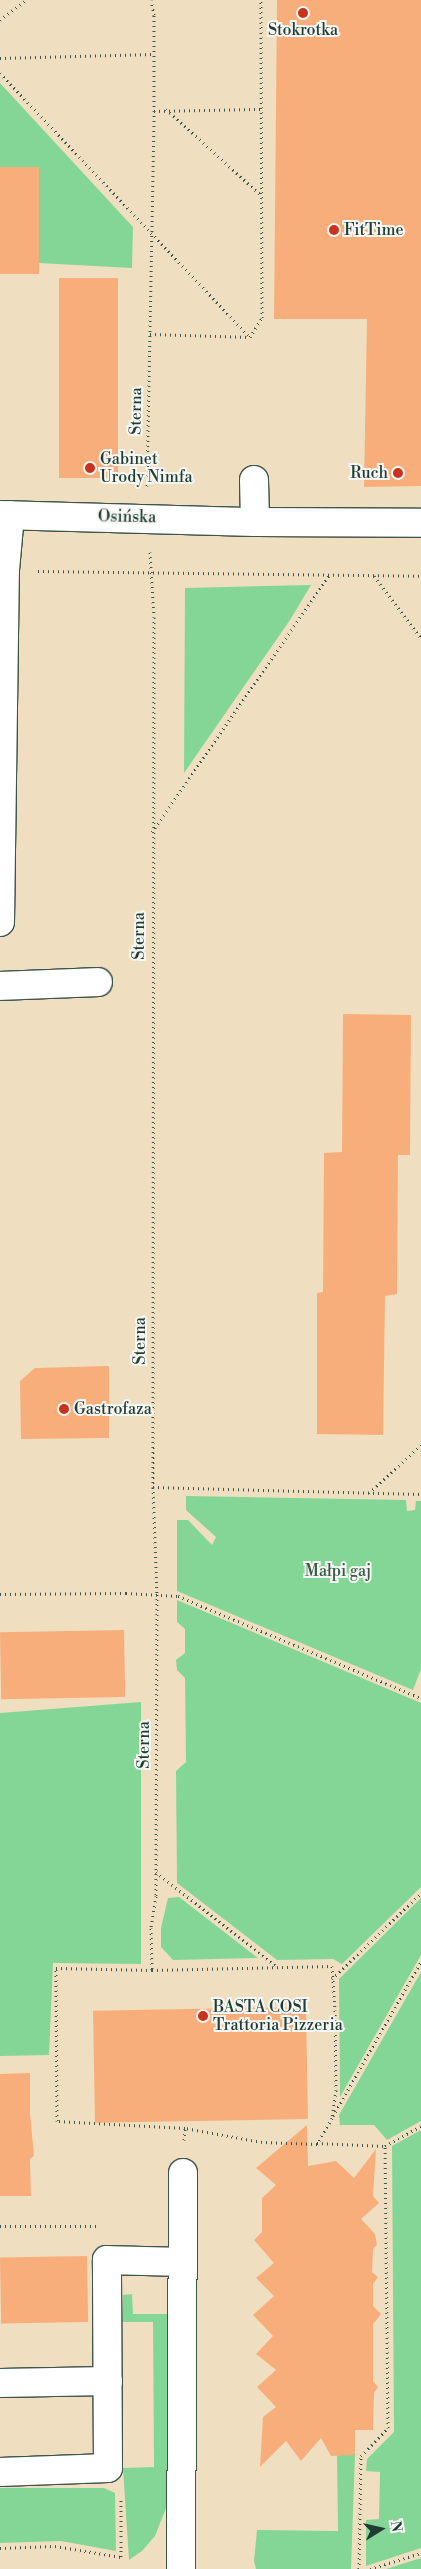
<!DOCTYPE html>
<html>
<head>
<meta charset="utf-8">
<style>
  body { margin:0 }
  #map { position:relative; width:421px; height:2569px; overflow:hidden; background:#efdfc0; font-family:"Libre Bodoni",serif }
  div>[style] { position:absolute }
  .green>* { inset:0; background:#84d696 }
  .building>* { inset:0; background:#f8ae7b; transform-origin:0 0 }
  .path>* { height:3px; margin-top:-1.5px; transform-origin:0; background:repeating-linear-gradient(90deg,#3e5549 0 1px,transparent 0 5px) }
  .roads { filter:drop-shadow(1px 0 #3e5549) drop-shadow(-1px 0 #3e5549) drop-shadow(0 1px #3e5549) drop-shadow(0 -1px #3e5549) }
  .minor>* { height:28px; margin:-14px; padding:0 14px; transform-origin:14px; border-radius:14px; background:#fff }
  .dots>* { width:14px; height:14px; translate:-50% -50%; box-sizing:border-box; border:2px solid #f6f6f2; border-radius:50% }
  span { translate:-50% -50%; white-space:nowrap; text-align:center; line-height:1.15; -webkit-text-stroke:4px #f6f6f2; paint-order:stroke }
  .poi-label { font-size:16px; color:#1f3d34 }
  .left { translate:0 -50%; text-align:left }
  .right { translate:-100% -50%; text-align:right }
  .street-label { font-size:16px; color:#1f3d34 }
  .park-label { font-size:16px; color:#335c48 }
  .north { position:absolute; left:356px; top:2504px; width:50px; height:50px; -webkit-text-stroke:4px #f6f6f2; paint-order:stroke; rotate:80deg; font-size:14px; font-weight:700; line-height:20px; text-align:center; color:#1f3d34 }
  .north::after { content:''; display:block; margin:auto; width:18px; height:22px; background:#1f3d34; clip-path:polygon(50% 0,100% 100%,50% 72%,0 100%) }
</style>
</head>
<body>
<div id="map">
  <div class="green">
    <div style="clip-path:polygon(0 83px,133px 227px,132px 268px,38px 263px,39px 168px,0 167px)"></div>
    <div style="clip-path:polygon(311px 585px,290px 620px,184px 773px,185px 588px)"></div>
    <div style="clip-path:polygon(186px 1496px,406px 1500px,407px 1511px,415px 1510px,416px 1501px,421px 1501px,421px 1669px,413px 1690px,177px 1591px,177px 1520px,188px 1520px,212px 1545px,216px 1537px,186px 1510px)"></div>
    <div style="clip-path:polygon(177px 1600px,421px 1703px,421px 1887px,342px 1964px,333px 1959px,277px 1960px,177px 1883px,176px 1771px,186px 1762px,185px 1678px,177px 1670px,176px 1660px,185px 1653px,185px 1629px,177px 1622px)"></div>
    <div style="clip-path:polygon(141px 1702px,141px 1964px,53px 1963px,49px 2055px,0 2056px,0 1713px)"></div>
    <div style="clip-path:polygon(179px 1897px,258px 1958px,173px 1960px,161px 1947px,161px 1928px,168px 1898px)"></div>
    <div style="clip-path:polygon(421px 1898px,421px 1955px,340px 2097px,339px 1979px)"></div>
    <div style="clip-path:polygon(421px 1972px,421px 2121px,387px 2140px,374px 2125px,340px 2125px,339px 2115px)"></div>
    <div style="clip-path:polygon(421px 2130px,421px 2548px,366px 2566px,366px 2520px,379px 2519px,380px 2472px,366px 2471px,367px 2459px,394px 2432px,392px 2146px)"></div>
    <div style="clip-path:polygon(132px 2294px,133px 2314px,167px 2314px,168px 2503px,155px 2536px,142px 2551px,129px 2560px,123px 2468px,154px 2467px,153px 2322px,122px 2322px,123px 2295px)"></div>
    <div style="clip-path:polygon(337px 2455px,355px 2455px,351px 2569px,256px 2569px,254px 2561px,257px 2530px,338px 2531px)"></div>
    <div style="clip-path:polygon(0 2488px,104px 2488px,115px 2493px,116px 2551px,61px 2541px,0 2543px)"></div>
    <div style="clip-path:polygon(421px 2558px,421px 2569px,386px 2569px)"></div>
  </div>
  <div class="building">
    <div style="clip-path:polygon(277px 0,421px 0,421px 486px,364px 487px,367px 319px,274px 319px)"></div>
    <div style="left:0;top:167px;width:39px;height:107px"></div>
    <div style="left:59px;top:278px;width:59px;height:200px"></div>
    <div style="clip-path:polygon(343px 1014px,411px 1015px,410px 1155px,398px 1155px,397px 1294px,385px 1296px,383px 1435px,317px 1434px,317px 1293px,323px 1292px,324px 1153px,342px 1152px)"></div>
    <div style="clip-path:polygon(109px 1366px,109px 1438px,21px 1439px,20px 1381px,35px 1368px)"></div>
    <div style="left:124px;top:1630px;width:67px;height:124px;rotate:89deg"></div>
    <div style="left:306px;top:2007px;width:112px;height:213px;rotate:89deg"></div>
    <div style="clip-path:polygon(30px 2073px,30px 2113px,34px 2156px,30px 2159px,31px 2196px,0 2196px,0 2074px)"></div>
    <div style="clip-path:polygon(307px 2125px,308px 2166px,336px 2161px,354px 2178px,376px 2149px,373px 2196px,379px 2203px,361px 2219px,375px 2234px,377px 2245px,373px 2249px,372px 2272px,378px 2277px,373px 2284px,373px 2306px,381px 2314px,373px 2324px,373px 2381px,378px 2387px,374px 2393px,373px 2430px,355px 2430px,355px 2455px,331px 2456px,321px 2438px,301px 2461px,286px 2441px,260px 2467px,263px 2417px,276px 2407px,257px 2387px,276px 2370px,256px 2354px,273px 2336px,253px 2315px,274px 2296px,256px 2278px,274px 2263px,254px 2240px,262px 2232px,262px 2198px,276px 2185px,256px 2168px)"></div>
    <div style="left:87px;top:2256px;width:66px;height:87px;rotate:89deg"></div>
  </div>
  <div class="path">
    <div style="left:0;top:20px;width:34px;rotate:-37deg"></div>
    <div style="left:0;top:58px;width:154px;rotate:-1.5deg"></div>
    <div style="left:0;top:73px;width:364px;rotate:46.6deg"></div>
    <div style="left:250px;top:337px;width:22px;rotate:-58deg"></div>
    <div style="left:262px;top:318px;width:318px;rotate:-90.2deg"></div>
    <div style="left:166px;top:109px;width:128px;rotate:42.2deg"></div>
    <div style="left:154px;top:111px;width:107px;rotate:-1.1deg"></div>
    <div style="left:150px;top:334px;width:100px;rotate:1.7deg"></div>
    <div style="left:147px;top:486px;width:375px;rotate:-88.9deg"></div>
    <div style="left:154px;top:111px;width:96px;rotate:-90deg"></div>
    <div style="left:154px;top:15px;width:15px;rotate:-101deg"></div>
    <div style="left:150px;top:552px;width:65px;rotate:86.5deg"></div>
    <div style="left:154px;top:617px;width:870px;rotate:90.07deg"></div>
    <div style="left:153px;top:1487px;width:107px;rotate:87.9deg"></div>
    <div style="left:157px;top:1594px;width:302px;rotate:90.2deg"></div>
    <div style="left:156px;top:1896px;width:32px;rotate:99deg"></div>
    <div style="left:151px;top:1928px;width:42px;rotate:88.6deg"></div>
    <div style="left:38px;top:571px;width:383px;rotate:0.7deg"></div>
    <div style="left:374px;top:576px;width:78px;rotate:52.8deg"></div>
    <div style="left:152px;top:832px;width:313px;rotate:-55.4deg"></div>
    <div style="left:153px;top:1487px;width:268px;rotate:1.5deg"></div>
    <div style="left:369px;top:1493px;width:71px;rotate:-42.7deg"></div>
    <div style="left:0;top:1594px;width:126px;rotate:-0.5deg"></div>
    <div style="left:126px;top:1593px;width:52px;rotate:3.3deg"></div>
    <div style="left:178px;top:1596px;width:264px;rotate:22.8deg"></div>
    <div style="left:156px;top:1872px;width:154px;rotate:38.1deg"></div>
    <div style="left:332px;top:1966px;width:44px;rotate:86.1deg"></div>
    <div style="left:335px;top:2010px;width:80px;rotate:89.3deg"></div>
    <div style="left:336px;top:2090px;width:28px;rotate:98deg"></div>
    <div style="left:332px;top:2118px;width:30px;rotate:120deg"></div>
    <div style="left:317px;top:2144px;width:55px;rotate:-177.9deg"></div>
    <div style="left:262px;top:2142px;width:78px;rotate:-169.7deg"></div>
    <div style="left:185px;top:2128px;width:128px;rotate:-176.9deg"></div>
    <div style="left:57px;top:2121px;width:153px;rotate:-90.4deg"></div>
    <div style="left:56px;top:1968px;width:96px;rotate:1.2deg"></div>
    <div style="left:152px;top:1970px;width:180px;rotate:-1.3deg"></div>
    <div style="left:332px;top:1979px;width:124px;rotate:-44deg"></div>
    <div style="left:333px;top:2116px;width:177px;rotate:-60.3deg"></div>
    <div style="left:184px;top:2140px;width:12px;rotate:-85deg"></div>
    <div style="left:317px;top:2143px;width:68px;rotate:2.5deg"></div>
    <div style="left:0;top:2226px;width:97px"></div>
    <div style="left:0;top:2548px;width:55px;rotate:-2.1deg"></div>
    <div style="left:55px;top:2546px;width:67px;rotate:9.5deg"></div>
    <div style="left:121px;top:2557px;width:59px;rotate:-90deg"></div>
    <div style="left:359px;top:2569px;width:113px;rotate:-89deg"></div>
    <div style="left:361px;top:2456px;width:39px;rotate:-46deg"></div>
    <div style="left:388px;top:2428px;width:282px;rotate:-90.6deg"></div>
    <div style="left:385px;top:2146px;width:41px;rotate:-29.1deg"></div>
    <div style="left:370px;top:2569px;width:53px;rotate:-17.4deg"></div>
  </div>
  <div class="roads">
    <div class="minor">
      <div style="left:254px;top:480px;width:42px;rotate:88.6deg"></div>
      <div style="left:0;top:515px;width:255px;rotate:1.6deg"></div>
      <div style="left:255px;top:522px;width:166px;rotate:0.3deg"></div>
      <div style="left:0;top:922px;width:352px;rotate:-89.2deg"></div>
      <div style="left:5px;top:570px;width:55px;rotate:-84.8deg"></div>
      <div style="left:0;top:986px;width:98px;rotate:-2.3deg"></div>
      <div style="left:0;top:2383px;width:108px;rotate:-1.1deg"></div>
      <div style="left:0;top:2472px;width:108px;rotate:-2.1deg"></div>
      <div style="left:108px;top:2468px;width:208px;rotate:-90.3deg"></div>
      <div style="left:107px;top:2260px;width:74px;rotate:1.5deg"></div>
      <div style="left:181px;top:2569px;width:396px;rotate:-89.7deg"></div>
    </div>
  </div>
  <div class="dots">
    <div style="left:303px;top:13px;background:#c8321e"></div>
    <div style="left:334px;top:230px;background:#c8321e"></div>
    <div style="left:90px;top:468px;background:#c8321e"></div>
    <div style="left:398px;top:473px;background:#c8321e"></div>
    <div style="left:64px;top:1409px;background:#c8321e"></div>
    <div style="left:203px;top:2016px;background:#c8321e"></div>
  </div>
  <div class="poi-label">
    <span style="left:303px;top:30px">Stokrotka</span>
    <span class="left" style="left:344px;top:230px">FitTime</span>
    <span class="left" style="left:100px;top:468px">Gabinet<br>Urody Nimfa</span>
    <span class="right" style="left:388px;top:473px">Ruch</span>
    <span class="left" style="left:74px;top:1409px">Gastrofaza</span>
    <span class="left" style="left:213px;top:2016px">BASTA COSI<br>Trattoria Pizzeria</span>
  </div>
  <div class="street-label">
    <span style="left:136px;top:411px;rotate:-89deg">Sterna</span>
    <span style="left:127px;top:517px;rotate:1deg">Osińska</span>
    <span style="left:139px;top:936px;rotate:-90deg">Sterna</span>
    <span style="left:140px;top:1341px;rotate:-90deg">Sterna</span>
    <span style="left:144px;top:1745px;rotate:-90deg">Sterna</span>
  </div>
  <div class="park-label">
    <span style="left:338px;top:1571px">Małpi gaj</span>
  </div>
  <div class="north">N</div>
</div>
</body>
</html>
